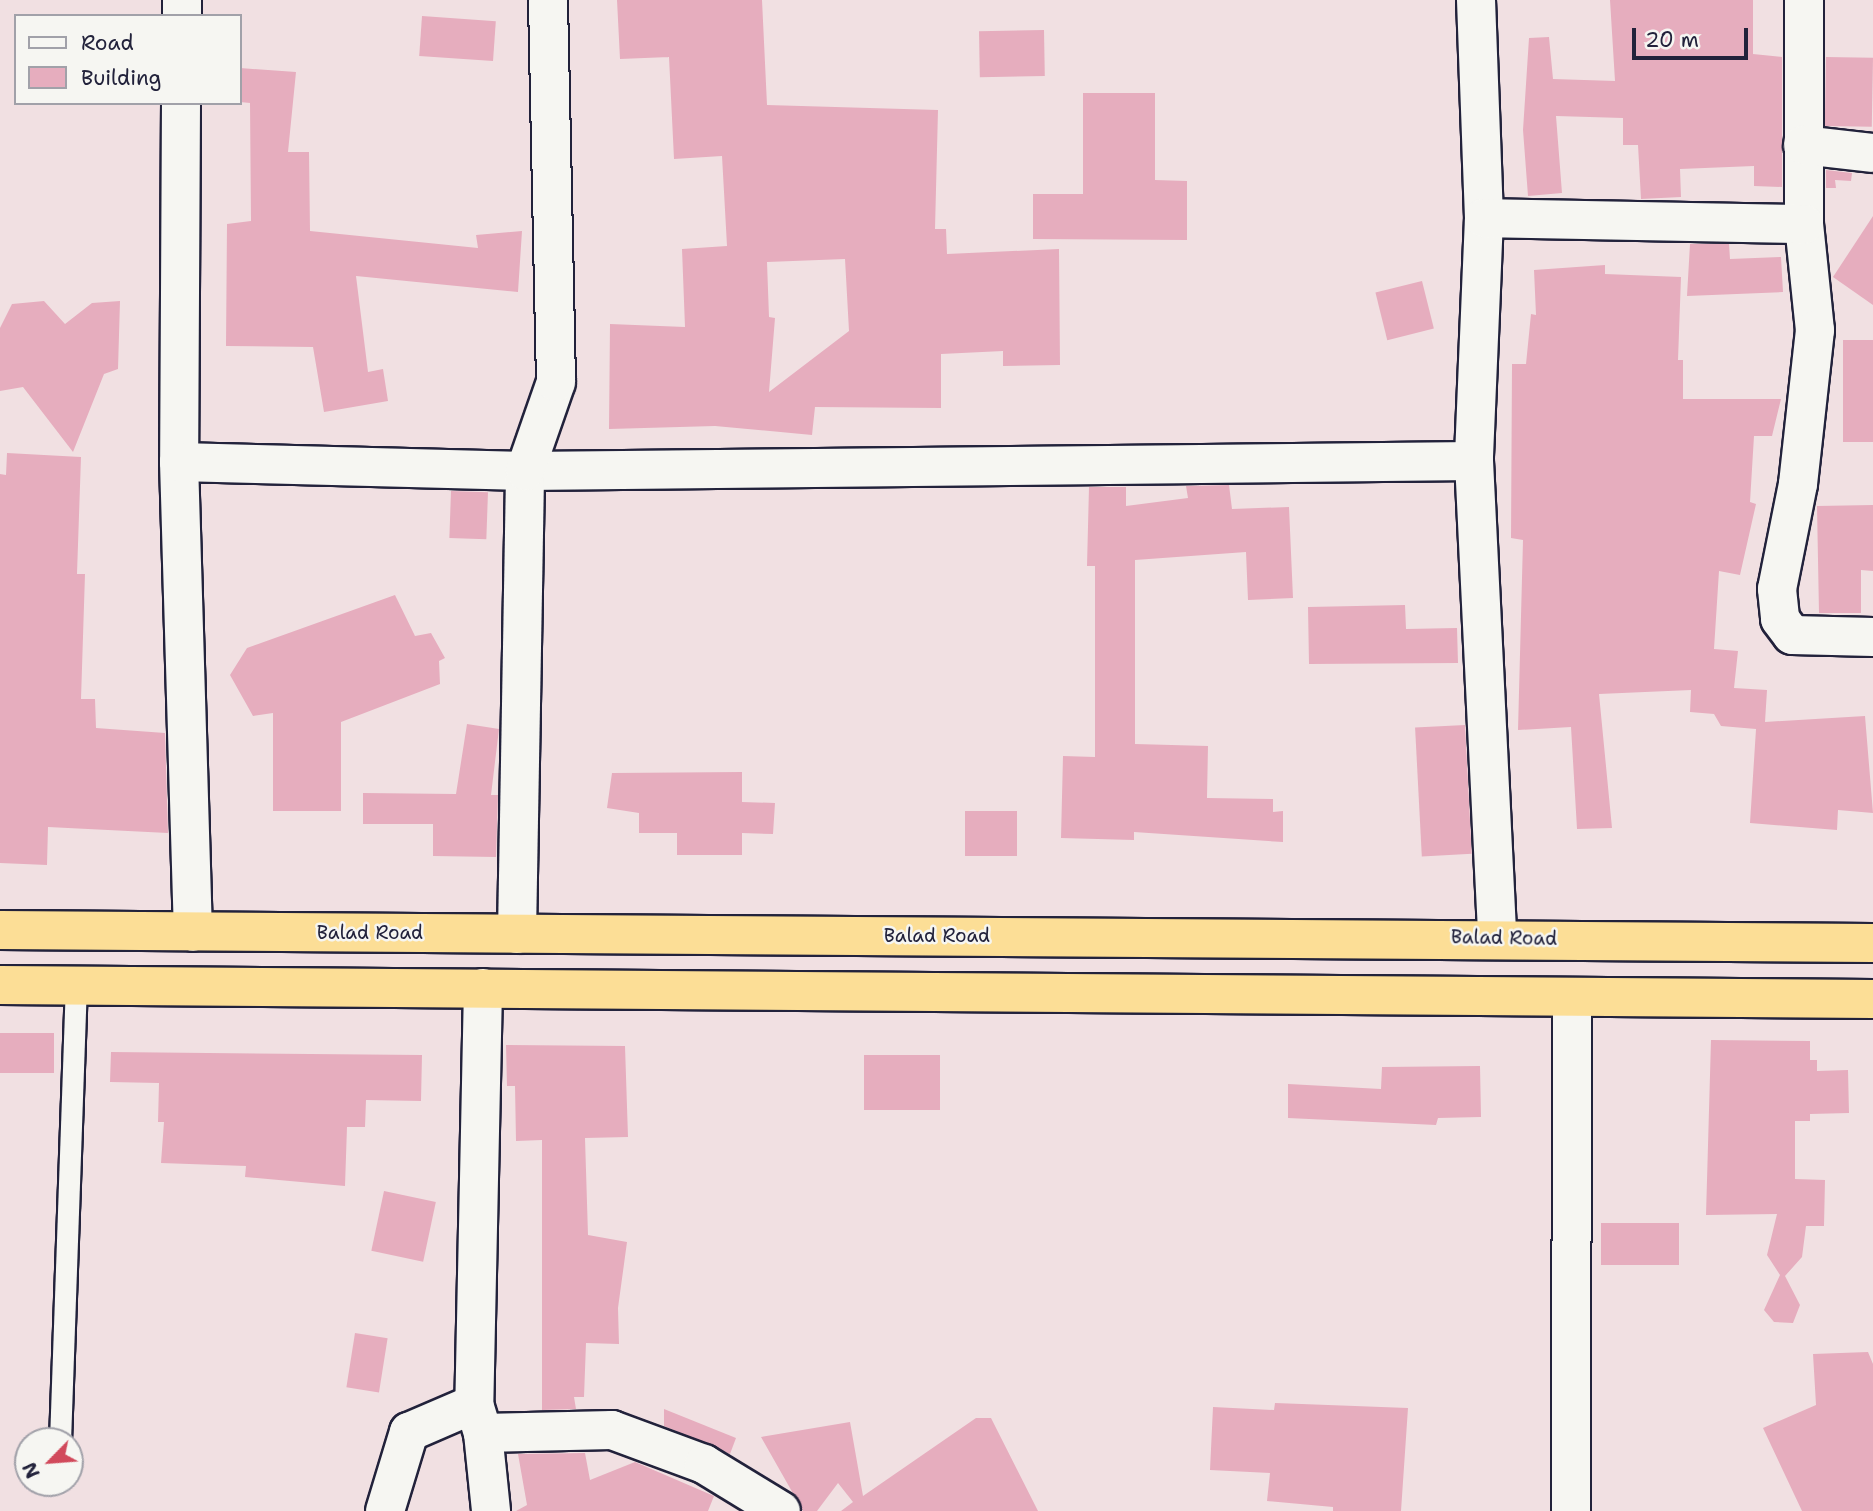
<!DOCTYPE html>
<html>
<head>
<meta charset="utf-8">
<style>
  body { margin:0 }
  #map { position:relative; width:1873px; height:1511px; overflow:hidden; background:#f1e0e2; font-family:"Shantell Sans",sans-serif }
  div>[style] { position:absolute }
  .building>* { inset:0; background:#e6adbe; transform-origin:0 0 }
  .roads { filter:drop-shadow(2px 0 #22223b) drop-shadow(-2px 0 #22223b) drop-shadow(0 2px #22223b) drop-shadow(0 -2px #22223b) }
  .lane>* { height:21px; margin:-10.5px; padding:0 10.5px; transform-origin:10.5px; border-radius:10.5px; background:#f6f6f2 }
  .street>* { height:38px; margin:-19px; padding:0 19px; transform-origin:19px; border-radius:19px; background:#f6f6f2 }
  .highway>* { height:38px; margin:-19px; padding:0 19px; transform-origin:19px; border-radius:19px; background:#fcde96 }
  span { translate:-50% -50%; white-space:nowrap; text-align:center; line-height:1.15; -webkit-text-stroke:5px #f6f6f2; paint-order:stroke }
  .street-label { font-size:19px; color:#22223b }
  .legend { position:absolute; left:14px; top:14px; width:228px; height:91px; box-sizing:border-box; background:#f6f6f2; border:2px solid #a1a1a9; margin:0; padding:9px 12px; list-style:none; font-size:21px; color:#22223b }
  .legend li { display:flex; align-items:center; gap:14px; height:35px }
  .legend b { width:35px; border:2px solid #a1a1a9 }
  .north { position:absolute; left:14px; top:1427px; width:70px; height:70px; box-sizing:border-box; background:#f6f6f2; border:2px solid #a1a1a9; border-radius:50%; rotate:245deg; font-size:19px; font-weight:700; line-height:28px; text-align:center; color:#22223b }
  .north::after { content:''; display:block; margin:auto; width:24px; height:32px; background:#d1495b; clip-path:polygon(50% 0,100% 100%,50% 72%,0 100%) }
  .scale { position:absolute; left:1632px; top:28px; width:116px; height:32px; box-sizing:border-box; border:4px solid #22223b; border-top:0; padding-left:9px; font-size:21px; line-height:24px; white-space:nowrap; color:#22223b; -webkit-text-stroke:5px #f6f6f2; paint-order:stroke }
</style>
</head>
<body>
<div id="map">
  <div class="building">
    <div style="clip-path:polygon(evenodd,617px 0,762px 0,767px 105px,938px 110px,935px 229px,946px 229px,947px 254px,1059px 249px,1060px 365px,1003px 366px,1003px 351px,941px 354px,941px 408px,815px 407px,812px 435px,715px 426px,609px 429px,610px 324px,685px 327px,682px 249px,727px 246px,722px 156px,674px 159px,669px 57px,620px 59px,617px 0,845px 259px,849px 331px,769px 392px,775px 318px,769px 317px,767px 262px,845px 259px)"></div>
    <div style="clip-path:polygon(1610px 0,1753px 0,1753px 54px,1782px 57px,1782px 187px,1754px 186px,1754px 166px,1680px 169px,1681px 197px,1641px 199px,1638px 145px,1623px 145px,1623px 118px,1556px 116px,1562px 193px,1528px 196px,1523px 130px,1529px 38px,1549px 37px,1553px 79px,1615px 81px)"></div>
    <div style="left:422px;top:16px;width:74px;height:40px;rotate:4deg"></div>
    <div style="left:1044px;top:30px;width:46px;height:65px;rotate:89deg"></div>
    <div style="left:1826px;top:57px;width:47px;height:69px;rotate:1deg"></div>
    <div style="clip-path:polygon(240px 68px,296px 72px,288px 152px,309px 152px,310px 231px,478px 248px,476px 235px,522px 231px,518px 292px,356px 276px,368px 372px,383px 369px,388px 401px,324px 412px,313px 347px,226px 346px,227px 224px,251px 221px,250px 103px,240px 102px)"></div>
    <div style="clip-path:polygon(1083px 93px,1155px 93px,1155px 180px,1187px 181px,1187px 240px,1033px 239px,1033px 194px,1083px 194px)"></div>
    <div style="clip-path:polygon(1826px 170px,1852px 173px,1851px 181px,1835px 180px,1836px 188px,1826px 188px)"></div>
    <div style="clip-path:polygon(1873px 216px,1873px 305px,1833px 277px)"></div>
    <div style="clip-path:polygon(1690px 244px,1729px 244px,1730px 259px,1781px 257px,1783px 292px,1687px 296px)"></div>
    <div style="clip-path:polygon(1605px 265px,1605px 274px,1681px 277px,1678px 360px,1683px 360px,1683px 399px,1781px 399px,1772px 436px,1754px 436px,1750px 502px,1756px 504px,1740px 575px,1719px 571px,1714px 649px,1738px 651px,1734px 688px,1767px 690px,1765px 722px,1865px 716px,1873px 813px,1838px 810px,1837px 830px,1750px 823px,1756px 729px,1721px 726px,1714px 714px,1690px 712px,1691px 690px,1599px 694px,1612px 828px,1577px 829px,1571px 727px,1518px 730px,1523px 540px,1511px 538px,1512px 364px,1526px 364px,1531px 314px,1536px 315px,1534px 270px)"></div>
    <div style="left:1422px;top:281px;width:49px;height:48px;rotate:76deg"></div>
    <div style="clip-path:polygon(44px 301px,65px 324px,92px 303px,120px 301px,118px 369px,104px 374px,73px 452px,23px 387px,0 391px,0 328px,12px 304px)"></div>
    <div style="left:1873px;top:340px;width:102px;height:30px;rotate:90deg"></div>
    <div style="clip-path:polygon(7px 453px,81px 457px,77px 574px,85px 574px,81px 699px,95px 699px,96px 728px,165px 733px,168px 833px,48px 827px,47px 865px,0 863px,0 474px,6px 475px)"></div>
    <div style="clip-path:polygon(1229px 485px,1232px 509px,1289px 507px,1293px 598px,1248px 600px,1246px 552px,1135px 560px,1135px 744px,1208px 746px,1207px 798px,1273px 799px,1273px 812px,1283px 811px,1283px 842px,1134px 832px,1134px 840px,1061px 838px,1063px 756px,1095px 757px,1095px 566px,1087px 566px,1089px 487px,1126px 487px,1126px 506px,1188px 498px,1186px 486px)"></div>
    <div style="left:451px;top:491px;width:37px;height:47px;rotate:2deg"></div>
    <div style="clip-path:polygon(1873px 505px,1873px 571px,1861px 570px,1861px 613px,1819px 613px,1817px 506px)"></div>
    <div style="clip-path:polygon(395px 595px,415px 636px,431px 633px,445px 658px,439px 661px,440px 684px,341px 722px,341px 811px,273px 811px,273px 713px,253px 716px,230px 675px,247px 648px)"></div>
    <div style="clip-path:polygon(1405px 605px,1406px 629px,1457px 628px,1458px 663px,1309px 664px,1308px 607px)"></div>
    <div style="clip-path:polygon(467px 724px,499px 729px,491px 795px,498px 795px,496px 857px,433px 856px,433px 824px,363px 824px,363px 793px,456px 794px)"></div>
    <div style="left:1465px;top:725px;width:129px;height:50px;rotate:87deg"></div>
    <div style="clip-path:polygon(742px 772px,742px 802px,775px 803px,773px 834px,742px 833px,742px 855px,677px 855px,677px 833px,639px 833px,639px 813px,607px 808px,612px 773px)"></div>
    <div style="left:965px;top:811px;width:52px;height:45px"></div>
    <div style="left:54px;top:1033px;width:40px;height:54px;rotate:90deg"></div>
    <div style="clip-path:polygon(1711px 1040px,1810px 1041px,1810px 1060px,1817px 1060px,1817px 1071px,1848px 1070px,1849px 1113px,1810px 1114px,1810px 1121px,1795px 1121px,1795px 1179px,1825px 1180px,1824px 1226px,1806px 1226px,1802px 1257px,1785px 1276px,1800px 1305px,1793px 1323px,1774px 1322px,1764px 1310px,1780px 1275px,1767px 1255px,1777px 1214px,1706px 1215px)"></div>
    <div style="clip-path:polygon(506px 1045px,625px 1046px,628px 1137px,585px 1138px,588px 1235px,627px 1242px,618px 1308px,619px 1344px,586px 1343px,584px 1397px,574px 1397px,576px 1409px,542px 1410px,542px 1140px,516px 1141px,515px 1086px,507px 1086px)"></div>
    <div style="clip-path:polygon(111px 1052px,422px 1055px,421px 1101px,366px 1100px,365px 1127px,347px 1127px,345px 1186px,245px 1177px,246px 1166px,161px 1163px,164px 1122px,158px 1122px,159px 1083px,110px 1082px)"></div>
    <div style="left:864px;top:1055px;width:76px;height:55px"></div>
    <div style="clip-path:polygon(1480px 1066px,1481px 1117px,1438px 1118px,1436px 1125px,1288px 1118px,1288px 1084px,1381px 1089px,1382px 1067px)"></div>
    <div style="left:384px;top:1191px;width:53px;height:61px;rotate:12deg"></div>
    <div style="left:1601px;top:1223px;width:78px;height:42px"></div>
    <div style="left:355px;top:1333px;width:33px;height:55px;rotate:9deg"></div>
    <div style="clip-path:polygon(1868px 1352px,1873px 1364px,1873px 1511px,1802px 1511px,1763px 1428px,1816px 1405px,1813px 1354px)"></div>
    <div style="clip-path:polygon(1275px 1403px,1408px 1408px,1401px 1511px,1333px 1511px,1333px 1507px,1267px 1501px,1270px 1473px,1210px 1470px,1213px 1407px,1274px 1410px)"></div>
    <div style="clip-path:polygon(664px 1409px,736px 1438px,730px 1454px,664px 1426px)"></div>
    <div style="clip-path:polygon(976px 1418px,991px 1418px,1038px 1511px,841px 1511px,853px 1502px,838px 1483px,817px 1511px,803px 1511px,761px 1437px,850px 1422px,863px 1496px)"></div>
    <div style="clip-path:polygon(585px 1453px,590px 1480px,635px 1462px,714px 1496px,708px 1511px,516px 1511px,527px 1505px,518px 1454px)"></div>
  </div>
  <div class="roads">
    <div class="lane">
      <div style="left:60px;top:1441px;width:456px;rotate:-88deg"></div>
    </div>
    <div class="street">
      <div style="left:1476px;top:0;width:218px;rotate:87.9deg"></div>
      <div style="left:1484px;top:218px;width:243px;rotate:92.4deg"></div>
      <div style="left:1474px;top:461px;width:478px;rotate:87.2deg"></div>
      <div style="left:1804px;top:0;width:224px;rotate:90deg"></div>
      <div style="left:1804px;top:224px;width:107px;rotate:84.1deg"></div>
      <div style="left:1815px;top:330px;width:155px;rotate:96.3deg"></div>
      <div style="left:1798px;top:484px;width:107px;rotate:101.3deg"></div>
      <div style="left:1777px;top:589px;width:30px;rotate:84deg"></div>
      <div style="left:1780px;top:619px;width:20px;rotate:53deg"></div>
      <div style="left:1792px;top:635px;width:81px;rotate:1.4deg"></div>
      <div style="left:182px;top:16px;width:16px;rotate:-90deg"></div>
      <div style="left:181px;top:103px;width:359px;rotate:90.3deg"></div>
      <div style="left:179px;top:462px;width:470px;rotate:88.3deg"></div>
      <div style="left:1803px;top:145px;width:70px;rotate:6.5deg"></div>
      <div style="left:1484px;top:218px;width:320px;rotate:1.1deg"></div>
      <div style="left:179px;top:462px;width:346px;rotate:1.5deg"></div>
      <div style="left:525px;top:471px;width:949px;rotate:-0.6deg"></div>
      <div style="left:517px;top:934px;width:463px;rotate:-89deg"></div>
      <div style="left:525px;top:471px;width:94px;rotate:-70.8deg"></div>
      <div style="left:556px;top:382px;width:382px;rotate:-91.2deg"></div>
      <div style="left:483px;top:988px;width:416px;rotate:91.2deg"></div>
      <div style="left:474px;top:1404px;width:30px;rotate:73deg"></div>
      <div style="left:483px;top:1433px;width:78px;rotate:84.1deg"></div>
      <div style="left:483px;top:1433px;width:129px;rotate:-1.3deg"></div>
      <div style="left:612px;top:1430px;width:98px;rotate:20.3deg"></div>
      <div style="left:704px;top:1464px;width:90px;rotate:31.4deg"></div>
      <div style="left:385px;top:1511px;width:83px;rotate:-73.1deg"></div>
      <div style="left:409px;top:1432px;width:71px;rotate:-23.3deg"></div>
      <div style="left:1571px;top:1511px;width:514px;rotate:-89.89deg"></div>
    </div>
    <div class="highway">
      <div style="left:0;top:930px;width:1873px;rotate:0.4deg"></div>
      <div style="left:0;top:985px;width:1873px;rotate:0.43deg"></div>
    </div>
  </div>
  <div class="street-label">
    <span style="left:370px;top:933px">Balad Road</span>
    <span style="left:937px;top:936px">Balad Road</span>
    <span style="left:1504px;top:938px;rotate:1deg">Balad Road</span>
  </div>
  <ul class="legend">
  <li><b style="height:9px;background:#f6f6f2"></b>Road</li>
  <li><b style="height:19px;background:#e6adbe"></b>Building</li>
  </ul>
  <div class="north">N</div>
  <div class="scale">20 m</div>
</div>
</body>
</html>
